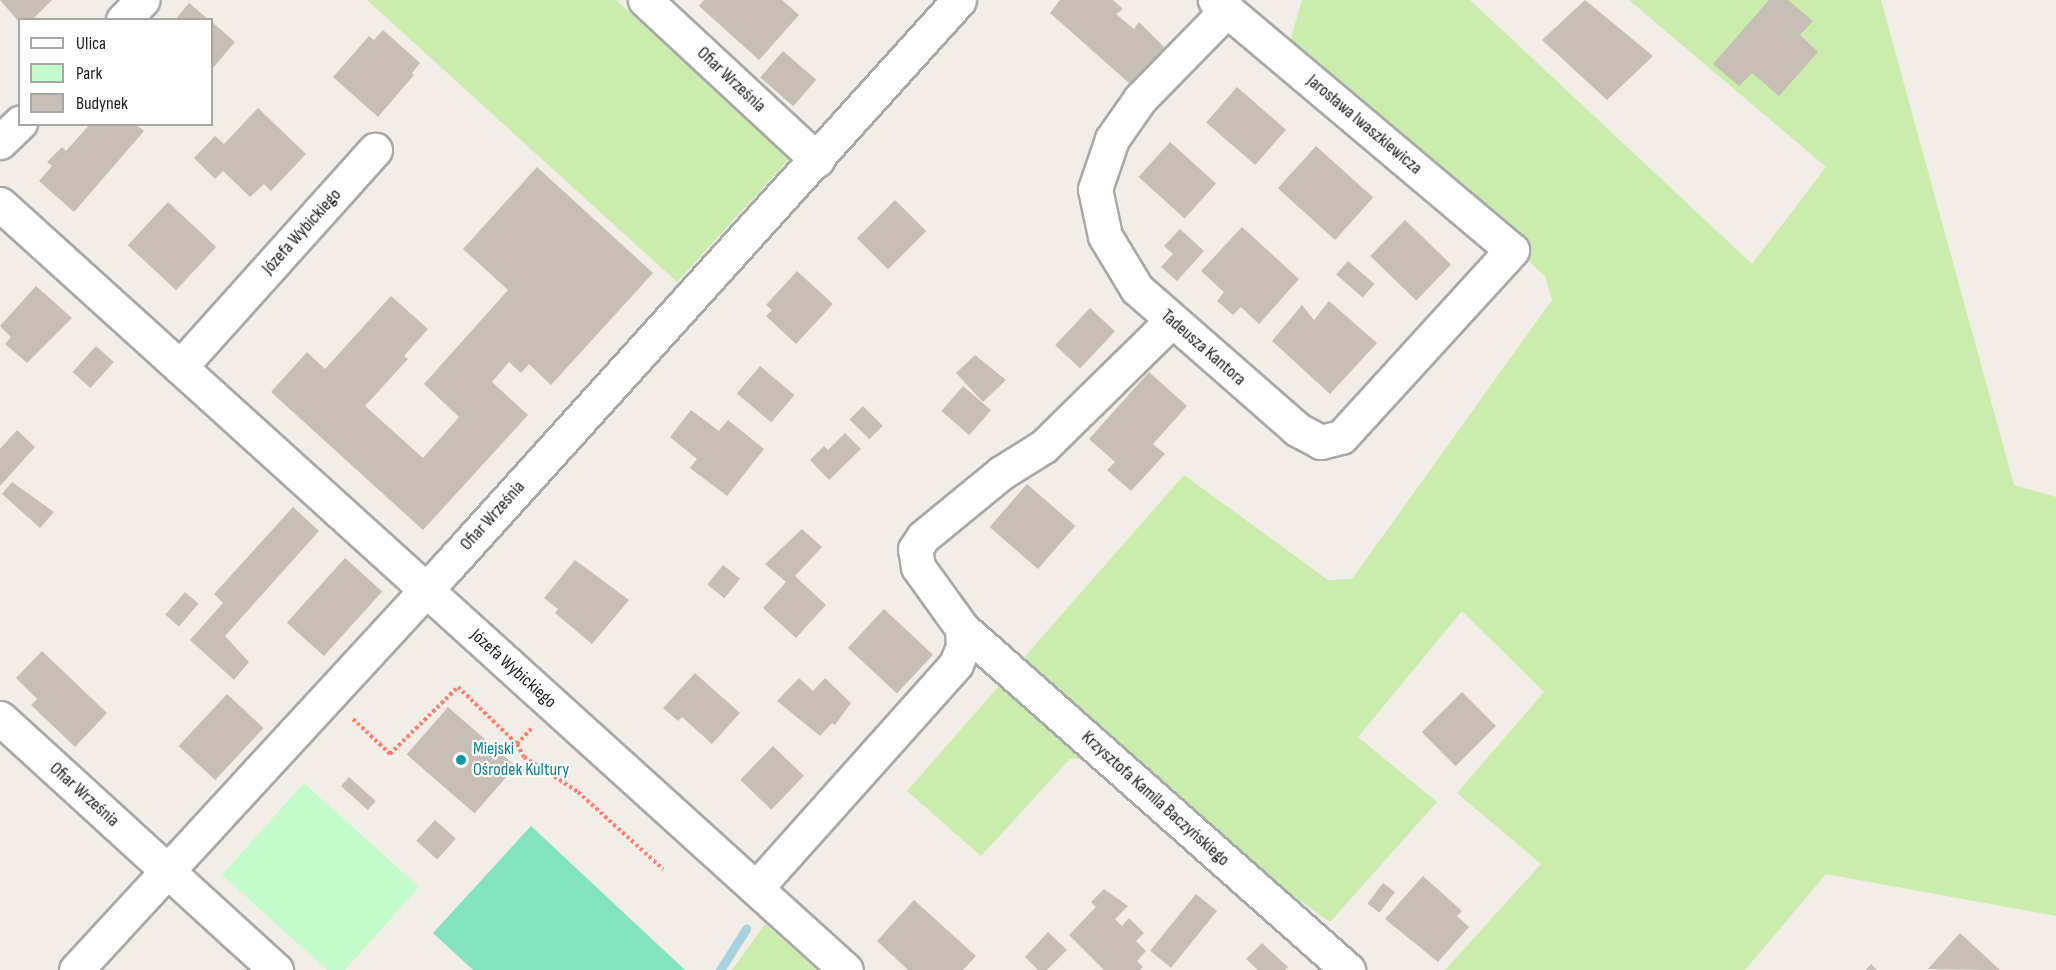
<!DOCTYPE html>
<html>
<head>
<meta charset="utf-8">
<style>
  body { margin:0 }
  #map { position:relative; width:2056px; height:970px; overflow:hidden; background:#f2eee7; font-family:"Sofia Sans Condensed",sans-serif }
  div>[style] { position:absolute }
  .grass>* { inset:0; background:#caecac }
  .park>* { inset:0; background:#c4fbca }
  .pitch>* { inset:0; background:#83e2c0 }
  .stream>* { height:9px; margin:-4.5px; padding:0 4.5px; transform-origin:4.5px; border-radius:4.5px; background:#a7d2e0 }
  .building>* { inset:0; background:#c7beb6; transform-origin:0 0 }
  .path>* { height:4px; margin-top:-2px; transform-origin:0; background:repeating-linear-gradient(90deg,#fe7e6c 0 3px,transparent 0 6px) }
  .roads { filter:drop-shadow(2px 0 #a8a8a8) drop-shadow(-2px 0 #a8a8a8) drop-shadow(0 2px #a8a8a8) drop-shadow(0 -2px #a8a8a8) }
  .minor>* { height:33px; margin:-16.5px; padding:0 16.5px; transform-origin:16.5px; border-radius:16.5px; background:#fff }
  .dots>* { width:16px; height:16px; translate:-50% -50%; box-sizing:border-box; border:3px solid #fff; border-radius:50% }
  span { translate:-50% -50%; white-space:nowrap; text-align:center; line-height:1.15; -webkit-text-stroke:4.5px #fff; paint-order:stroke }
  .street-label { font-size:18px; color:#212121 }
  .culture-label { font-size:18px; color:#0d838f }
  .left { translate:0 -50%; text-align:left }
  .legend { position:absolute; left:18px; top:18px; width:195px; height:108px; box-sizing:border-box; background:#fff; border:2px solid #a6a6a6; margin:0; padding:8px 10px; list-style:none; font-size:18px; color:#212121 }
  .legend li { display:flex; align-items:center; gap:12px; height:30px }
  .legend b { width:30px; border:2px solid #a6a6a6 }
</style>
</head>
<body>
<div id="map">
  <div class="grass">
    <div style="clip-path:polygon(367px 0,616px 0,790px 158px,677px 282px)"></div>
    <div style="clip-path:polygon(1302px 0,1470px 0,1752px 264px,1826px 167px,1629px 0,1881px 0,2014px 485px,2056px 497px,2056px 916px,1826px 874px,1745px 970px,1445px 970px,1541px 864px,1457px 793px,1544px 692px,1462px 611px,1358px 737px,1437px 802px,1330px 922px,1095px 757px,1070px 759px,981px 856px,907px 791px,1184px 475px,1328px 580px,1352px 579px,1552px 300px,1545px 276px,1290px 41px)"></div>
    <div style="clip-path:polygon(765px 924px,817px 970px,732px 970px)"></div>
  </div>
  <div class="park">
    <div style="clip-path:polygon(304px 783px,419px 887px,345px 970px,327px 970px,222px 875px)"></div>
  </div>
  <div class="pitch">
    <div style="clip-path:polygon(531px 826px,685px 970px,473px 970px,433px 933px)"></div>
  </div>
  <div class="stream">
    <div style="left:720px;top:970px;width:49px;rotate:-57.6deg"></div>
  </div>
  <div class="building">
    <div style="clip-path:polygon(0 0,52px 0,32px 20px,20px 23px)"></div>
    <div style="clip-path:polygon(704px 0,782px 0,799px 15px,759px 60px,699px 6px)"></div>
    <div style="clip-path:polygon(1060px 0,1113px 0,1123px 9px,1116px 14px,1134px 29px,1139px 22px,1171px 54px,1138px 91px,1050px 13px)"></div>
    <div style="clip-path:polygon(1585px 0,1653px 56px,1607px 100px,1542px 40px)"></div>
    <div style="clip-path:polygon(1769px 0,1788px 0,1813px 21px,1800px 35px,1818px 52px,1779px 96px,1752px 73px,1739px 86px,1713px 64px)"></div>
    <div style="clip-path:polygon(189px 3px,209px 20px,175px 20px)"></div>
    <div style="clip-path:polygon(212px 22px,235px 42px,212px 69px)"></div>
    <div style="clip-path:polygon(383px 30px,420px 63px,412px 73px,414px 75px,378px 117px,333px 77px,369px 36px,374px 40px)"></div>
    <div style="left:783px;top:51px;width:44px;height:35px;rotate:41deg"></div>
    <div style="left:1237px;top:87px;width:65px;height:47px;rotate:41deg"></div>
    <div style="clip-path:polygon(258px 108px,306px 154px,271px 191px,264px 184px,250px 197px,223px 171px,215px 179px,194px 158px,215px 136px,224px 144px)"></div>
    <div style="clip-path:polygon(90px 124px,135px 124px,144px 131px,74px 212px,39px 181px,52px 166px,47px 162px,62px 147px,66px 151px)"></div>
    <div style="left:1170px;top:142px;width:62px;height:47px;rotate:42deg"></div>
    <div style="left:1316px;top:146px;width:77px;height:57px;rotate:42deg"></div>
    <div style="clip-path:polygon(537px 167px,653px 273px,551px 385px,529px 364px,521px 373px,509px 362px,492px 382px,528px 415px,423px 530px,271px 392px,307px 352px,325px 369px,391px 296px,428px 329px,404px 356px,408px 359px,365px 406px,423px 458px,459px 417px,424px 384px,508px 290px,463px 249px)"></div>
    <div style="left:895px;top:200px;width:44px;height:54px;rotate:45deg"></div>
    <div style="left:168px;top:202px;width:66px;height:59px;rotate:43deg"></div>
    <div style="left:1405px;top:220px;width:64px;height:50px;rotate:44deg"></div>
    <div style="clip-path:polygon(1242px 227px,1299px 279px,1259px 324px,1241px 307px,1233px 315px,1217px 301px,1224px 292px,1201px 271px)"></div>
    <div style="clip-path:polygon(1180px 229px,1204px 251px,1177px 281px,1161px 267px,1173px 254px,1164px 246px)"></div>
    <div style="left:1348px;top:261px;width:35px;height:18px;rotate:41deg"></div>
    <div style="clip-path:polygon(797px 271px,833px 304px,796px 344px,766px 316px,772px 310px,766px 305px)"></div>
    <div style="clip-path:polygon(36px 286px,72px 318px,27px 363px,5px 344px,11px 337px,0 326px)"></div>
    <div style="clip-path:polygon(1329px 301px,1377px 343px,1330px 394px,1272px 341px,1302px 305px,1314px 320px)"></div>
    <div style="left:1090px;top:308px;width:34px;height:51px;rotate:43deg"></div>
    <div style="left:96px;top:346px;width:24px;height:35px;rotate:42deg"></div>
    <div style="clip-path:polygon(975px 355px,1006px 380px,983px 402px,956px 373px)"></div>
    <div style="left:760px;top:366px;width:45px;height:36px;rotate:40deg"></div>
    <div style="clip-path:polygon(1149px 372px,1187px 406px,1153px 444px,1165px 454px,1131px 491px,1107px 470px,1115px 462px,1089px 439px)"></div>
    <div style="left:963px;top:386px;width:37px;height:33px;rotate:41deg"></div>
    <div style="left:863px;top:406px;width:28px;height:19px;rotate:45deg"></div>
    <div style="clip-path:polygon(691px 410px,719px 431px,728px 420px,764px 449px,727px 496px,690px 468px,697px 459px,670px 437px)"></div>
    <div style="clip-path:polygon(17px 430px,35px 447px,0 486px,0 449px)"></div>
    <div style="clip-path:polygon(845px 433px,861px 449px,829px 480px,810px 460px,824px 446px,828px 450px)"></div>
    <div style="clip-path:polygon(12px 482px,54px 512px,40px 528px,2px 494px)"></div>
    <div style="left:1027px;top:484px;width:64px;height:57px;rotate:41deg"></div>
    <div style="clip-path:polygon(293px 507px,319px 531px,225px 636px,249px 662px,234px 680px,190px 640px,223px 603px,214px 594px)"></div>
    <div style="clip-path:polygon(802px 529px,822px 547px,795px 576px,826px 605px,796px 638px,763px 608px,786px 582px,765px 564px)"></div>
    <div style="left:345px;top:558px;width:50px;height:87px;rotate:42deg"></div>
    <div style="clip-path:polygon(575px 560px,629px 600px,592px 644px,555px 613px,558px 609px,544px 598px)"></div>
    <div style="left:723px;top:565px;width:22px;height:25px;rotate:39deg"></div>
    <div style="left:185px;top:592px;width:18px;height:30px;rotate:41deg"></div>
    <div style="left:884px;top:609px;width:67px;height:53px;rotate:43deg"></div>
    <div style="clip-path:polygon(42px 651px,107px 713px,75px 747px,31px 705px,37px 699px,16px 678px)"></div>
    <div style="clip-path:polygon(695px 673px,740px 713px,712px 744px,682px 717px,678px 721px,663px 708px)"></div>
    <div style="clip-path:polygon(799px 678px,813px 691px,825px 678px,851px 703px,835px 725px,832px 723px,820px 736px,777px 701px)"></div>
    <div style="left:1462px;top:692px;width:48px;height:57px;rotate:45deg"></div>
    <div style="left:227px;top:694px;width:50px;height:71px;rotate:43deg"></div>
    <div style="left:448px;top:707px;width:90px;height:63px;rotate:41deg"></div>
    <div style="left:773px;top:746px;width:43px;height:47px;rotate:44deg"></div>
    <div style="left:349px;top:777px;width:36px;height:12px;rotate:42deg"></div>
    <div style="left:435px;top:820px;width:28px;height:28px;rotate:42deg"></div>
    <div style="clip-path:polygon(1423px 876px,1462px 911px,1457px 916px,1469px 927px,1438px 962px,1385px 919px)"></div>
    <div style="left:1383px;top:883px;width:15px;height:26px;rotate:37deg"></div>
    <div style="clip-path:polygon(1104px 889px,1128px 906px,1115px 919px,1122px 926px,1129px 918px,1144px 933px,1136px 941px,1146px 951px,1137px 961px,1143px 967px,1140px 970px,1104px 970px,1069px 935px,1096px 907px,1091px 902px)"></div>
    <div style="left:1196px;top:894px;width:27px;height:73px;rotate:39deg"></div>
    <div style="clip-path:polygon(914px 900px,976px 956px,963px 970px,908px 970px,877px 941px)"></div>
    <div style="clip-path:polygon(1048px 932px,1067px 950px,1047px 970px,1038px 970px,1025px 957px)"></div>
    <div style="clip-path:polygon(1960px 933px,2000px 970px,1928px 969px)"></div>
    <div style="clip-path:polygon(1262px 943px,1288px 967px,1285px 970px,1258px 970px,1246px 959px)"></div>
    <div style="clip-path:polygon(1871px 964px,1877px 970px,1866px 970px)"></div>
  </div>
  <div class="path">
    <div style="left:353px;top:719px;width:51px;rotate:43.4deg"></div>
    <div style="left:390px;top:754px;width:95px;rotate:-44.6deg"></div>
    <div style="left:458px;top:687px;width:82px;rotate:44deg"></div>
    <div style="left:517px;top:744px;width:22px;rotate:-47deg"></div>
    <div style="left:517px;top:744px;width:15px;rotate:62deg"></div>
    <div style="left:524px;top:757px;width:64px;rotate:32.9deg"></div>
    <div style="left:578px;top:792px;width:115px;rotate:42.2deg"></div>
  </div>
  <div class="roads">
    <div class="minor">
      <div style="left:645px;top:0;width:235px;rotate:42.9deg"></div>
      <div style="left:1215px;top:0;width:388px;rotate:40.1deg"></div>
      <div style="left:1512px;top:250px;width:253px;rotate:132.4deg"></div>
      <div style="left:1341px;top:437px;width:21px;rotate:166deg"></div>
      <div style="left:1321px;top:442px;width:27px;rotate:-152deg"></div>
      <div style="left:1297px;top:429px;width:213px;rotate:-138.8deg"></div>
      <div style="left:1137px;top:289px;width:62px;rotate:-121.1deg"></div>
      <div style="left:1105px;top:236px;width:48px;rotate:-102deg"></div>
      <div style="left:1095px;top:189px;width:53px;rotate:-71.2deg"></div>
      <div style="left:1112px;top:139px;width:49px;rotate:-55deg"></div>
      <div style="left:1140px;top:99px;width:124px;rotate:-45.7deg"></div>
      <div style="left:123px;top:20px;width:28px;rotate:-46deg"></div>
      <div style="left:0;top:142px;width:28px;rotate:-44deg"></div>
      <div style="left:0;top:204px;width:1141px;rotate:42.16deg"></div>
      <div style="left:180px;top:367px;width:292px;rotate:-48.1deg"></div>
      <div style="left:962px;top:628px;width:516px;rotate:41.54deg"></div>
      <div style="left:0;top:718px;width:374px;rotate:42.4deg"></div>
      <div style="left:756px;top:888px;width:300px;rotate:-48.2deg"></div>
      <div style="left:956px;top:664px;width:18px;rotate:-68deg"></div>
      <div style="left:963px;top:647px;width:19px;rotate:-93deg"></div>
      <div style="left:962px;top:628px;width:75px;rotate:-125.8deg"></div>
      <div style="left:918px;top:567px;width:18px;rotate:-99deg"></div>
      <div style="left:915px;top:549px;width:14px;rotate:-56deg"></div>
      <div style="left:923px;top:537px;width:101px;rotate:-39.4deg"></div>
      <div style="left:1001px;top:473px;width:51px;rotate:-32.1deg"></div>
      <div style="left:1044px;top:446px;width:178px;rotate:-44.5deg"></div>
      <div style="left:76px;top:970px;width:551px;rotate:-47.36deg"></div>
      <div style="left:449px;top:565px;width:761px;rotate:-47.93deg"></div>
    </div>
  </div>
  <div class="dots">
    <div style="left:461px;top:760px;background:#0f9aa8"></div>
  </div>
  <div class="street-label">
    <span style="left:731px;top:80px;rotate:43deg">Ofiar Września</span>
    <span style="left:1364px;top:125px;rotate:40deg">Jarosława Iwaszkiewicza</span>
    <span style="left:302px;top:232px;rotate:-48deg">Józefa Wybickiego</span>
    <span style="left:1203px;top:348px;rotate:41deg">Tadeusza Kantora</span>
    <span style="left:493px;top:516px;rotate:-48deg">Ofiar Września</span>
    <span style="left:513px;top:669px;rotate:42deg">Józefa Wybickiego</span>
    <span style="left:84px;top:795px;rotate:42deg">Ofiar Września</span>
    <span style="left:1155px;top:799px;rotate:42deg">Krzysztofa Kamila Baczyńskiego</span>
  </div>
  <div class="culture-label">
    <span class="left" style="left:473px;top:760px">Miejski<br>Ośrodek Kultury</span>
  </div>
  <ul class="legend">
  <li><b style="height:8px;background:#fff"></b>Ulica</li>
  <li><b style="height:16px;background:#c4fbca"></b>Park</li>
  <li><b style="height:16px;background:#c7beb6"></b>Budynek</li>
  </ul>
</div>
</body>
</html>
